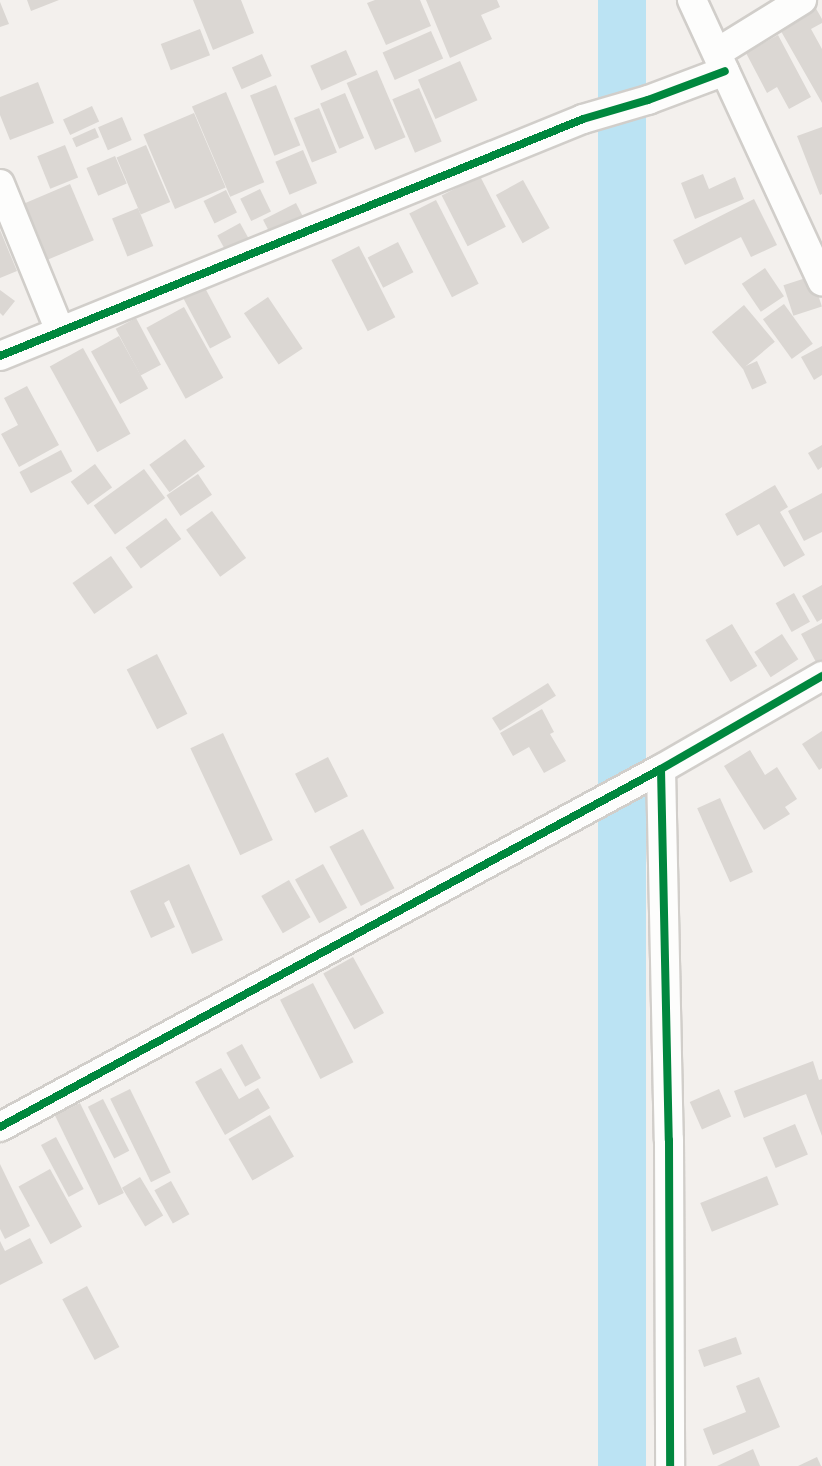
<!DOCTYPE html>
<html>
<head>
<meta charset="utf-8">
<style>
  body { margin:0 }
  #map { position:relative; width:822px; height:1466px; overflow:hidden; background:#f3f0ed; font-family:Commissioner,sans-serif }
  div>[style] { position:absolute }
  .river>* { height:48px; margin:-24px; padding:0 24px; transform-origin:24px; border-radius:24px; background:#bbe3f3 }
  .building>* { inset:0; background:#dbd7d3; transform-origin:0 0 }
  .roads { filter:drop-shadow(2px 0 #d1ceca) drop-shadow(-2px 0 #d1ceca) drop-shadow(0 2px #d1ceca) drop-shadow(0 -2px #d1ceca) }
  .minor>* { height:28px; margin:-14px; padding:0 14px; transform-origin:14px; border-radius:14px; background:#fdfdfc }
  .cycleway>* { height:8px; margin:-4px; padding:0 4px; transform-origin:4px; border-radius:4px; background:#00873e }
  span { translate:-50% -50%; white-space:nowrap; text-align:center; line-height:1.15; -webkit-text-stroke:4.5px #fff; paint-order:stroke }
</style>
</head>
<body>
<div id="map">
  <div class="river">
    <div style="left:622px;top:1466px;width:1466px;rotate:-90deg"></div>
  </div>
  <div class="building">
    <div style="clip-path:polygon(27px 0,59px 0,31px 11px)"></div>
    <div style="clip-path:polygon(193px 0,241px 0,254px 33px,213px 50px)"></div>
    <div style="clip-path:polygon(375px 0,420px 0,431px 26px,386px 45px,367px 3px)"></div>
    <div style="clip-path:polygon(426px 0,497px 0,500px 7px,481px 15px,492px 39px,450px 58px)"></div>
    <div style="clip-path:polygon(0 2px,9px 24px,0 27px)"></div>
    <div style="clip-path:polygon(814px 5px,822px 19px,822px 23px,811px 29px,822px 49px,822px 103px,778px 26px)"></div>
    <div style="left:200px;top:29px;width:28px;height:42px;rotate:69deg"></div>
    <div style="left:431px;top:31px;width:30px;height:53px;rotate:66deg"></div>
    <div style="clip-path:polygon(778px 35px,811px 97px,789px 109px,777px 87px,767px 93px,746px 53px)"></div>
    <div style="left:346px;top:50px;width:27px;height:39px;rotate:66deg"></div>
    <div style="left:262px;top:54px;width:24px;height:33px;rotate:66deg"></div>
    <div style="left:460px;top:61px;width:43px;height:46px;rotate:66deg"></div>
    <div style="left:377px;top:70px;width:73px;height:33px;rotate:67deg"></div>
    <div style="clip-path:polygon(38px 82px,54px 123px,10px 140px,0 115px,0 97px)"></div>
    <div style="left:276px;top:85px;width:65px;height:28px;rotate:68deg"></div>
    <div style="left:419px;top:88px;width:58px;height:29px;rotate:67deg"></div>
    <div style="left:226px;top:92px;width:98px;height:37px;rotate:67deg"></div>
    <div style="left:345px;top:93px;width:49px;height:27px;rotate:67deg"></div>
    <div style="left:92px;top:106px;width:17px;height:32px;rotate:65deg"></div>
    <div style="left:319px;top:108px;width:48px;height:27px;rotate:68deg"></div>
    <div style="left:194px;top:113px;width:81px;height:55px;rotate:67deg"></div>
    <div style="left:122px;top:117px;width:25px;height:26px;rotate:67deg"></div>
    <div style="clip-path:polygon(822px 127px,822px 194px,820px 195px,797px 136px)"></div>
    <div style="left:95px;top:128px;width:10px;height:25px;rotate:66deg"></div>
    <div style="left:65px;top:145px;width:35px;height:30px;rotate:68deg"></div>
    <div style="left:146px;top:145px;width:62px;height:32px;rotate:67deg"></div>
    <div style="left:303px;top:150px;width:36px;height:30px;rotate:67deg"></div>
    <div style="left:115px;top:156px;width:30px;height:31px;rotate:67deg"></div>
    <div style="clip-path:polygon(703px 174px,709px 189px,735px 177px,744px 199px,695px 219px,681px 183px)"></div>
    <div style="left:480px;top:176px;width:57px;height:43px;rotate:63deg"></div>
    <div style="left:523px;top:180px;width:55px;height:31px;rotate:61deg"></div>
    <div style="left:70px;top:184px;width:61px;height:58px;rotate:67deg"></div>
    <div style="left:260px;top:189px;width:25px;height:22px;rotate:64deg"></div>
    <div style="left:226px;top:190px;width:25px;height:25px;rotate:64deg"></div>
    <div style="clip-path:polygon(754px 199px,777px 245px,751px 257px,741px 237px,685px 265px,673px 240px)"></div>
    <div style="left:436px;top:200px;width:94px;height:30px;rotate:63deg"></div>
    <div style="left:296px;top:203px;width:18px;height:37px;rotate:63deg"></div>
    <div style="left:138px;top:208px;width:41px;height:28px;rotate:68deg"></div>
    <div style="left:240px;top:223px;width:25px;height:26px;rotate:61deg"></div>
    <div style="clip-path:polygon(0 230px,17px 271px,0 278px)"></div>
    <div style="left:398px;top:242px;width:34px;height:34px;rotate:63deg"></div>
    <div style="left:359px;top:246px;width:80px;height:31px;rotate:63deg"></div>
    <div style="left:765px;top:268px;width:34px;height:28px;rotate:56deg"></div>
    <div style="left:812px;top:276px;width:32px;height:30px;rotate:72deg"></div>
    <div style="left:204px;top:286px;width:58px;height:24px;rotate:62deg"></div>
    <div style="clip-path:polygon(0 290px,15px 301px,3px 316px,0 313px)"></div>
    <div style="left:268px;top:297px;width:62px;height:29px;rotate:56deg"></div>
    <div style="left:784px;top:304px;width:49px;height:26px;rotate:54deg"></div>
    <div style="left:744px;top:305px;width:48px;height:42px;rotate:50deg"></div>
    <div style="left:184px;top:307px;width:81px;height:43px;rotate:61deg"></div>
    <div style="left:136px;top:318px;width:53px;height:23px;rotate:62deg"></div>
    <div style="left:119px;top:336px;width:60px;height:32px;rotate:61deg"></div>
    <div style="clip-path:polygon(822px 346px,822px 375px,814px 380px,801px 357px)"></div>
    <div style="left:83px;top:348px;width:98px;height:38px;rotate:61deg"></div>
    <div style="left:757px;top:361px;width:24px;height:16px;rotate:66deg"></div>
    <div style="clip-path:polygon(27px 386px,59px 445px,19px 467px,1px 434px,18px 425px,4px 398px)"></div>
    <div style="left:185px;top:439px;width:34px;height:44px;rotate:54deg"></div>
    <div style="clip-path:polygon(822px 445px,822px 467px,818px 470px,808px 453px)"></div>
    <div style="left:61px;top:450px;width:24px;height:47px;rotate:62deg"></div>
    <div style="left:95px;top:464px;width:29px;height:30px;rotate:54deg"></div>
    <div style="left:144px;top:469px;width:36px;height:62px;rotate:54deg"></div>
    <div style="left:198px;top:474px;width:25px;height:38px;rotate:56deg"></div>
    <div style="clip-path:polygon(775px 485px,788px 507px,780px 512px,805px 555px,784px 567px,759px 524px,737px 536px,725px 514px)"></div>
    <div style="clip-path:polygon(822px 493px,822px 532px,804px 541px,788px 511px)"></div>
    <div style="left:212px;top:511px;width:58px;height:32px;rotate:54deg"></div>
    <div style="left:166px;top:518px;width:26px;height:50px;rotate:54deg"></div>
    <div style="left:111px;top:556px;width:38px;height:47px;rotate:55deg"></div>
    <div style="clip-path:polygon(822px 585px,822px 619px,817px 622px,802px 596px)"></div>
    <div style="left:794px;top:593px;width:33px;height:21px;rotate:61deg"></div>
    <div style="clip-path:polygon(822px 623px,822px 661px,817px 664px,801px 634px)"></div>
    <div style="left:732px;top:624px;width:49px;height:31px;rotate:59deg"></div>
    <div style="left:782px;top:634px;width:30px;height:33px;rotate:57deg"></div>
    <div style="left:157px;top:654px;width:67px;height:34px;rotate:63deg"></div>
    <div style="left:548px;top:683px;width:15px;height:66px;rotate:58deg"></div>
    <div style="clip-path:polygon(542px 709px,554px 732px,550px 734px,566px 761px,544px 773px,529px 747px,513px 756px,500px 733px)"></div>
    <div style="clip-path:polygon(822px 731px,822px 768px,819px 770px,802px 744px)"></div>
    <div style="left:223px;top:733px;width:118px;height:36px;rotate:65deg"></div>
    <div style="clip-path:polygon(750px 750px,765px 775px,777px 767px,797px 799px,785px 807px,790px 814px,764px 830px,724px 766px)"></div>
    <div style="left:328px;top:757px;width:44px;height:37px;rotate:63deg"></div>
    <div style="left:720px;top:798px;width:81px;height:25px;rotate:66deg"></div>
    <div style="left:363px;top:829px;width:67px;height:38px;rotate:62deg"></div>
    <div style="clip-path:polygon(189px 864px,223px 940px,192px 954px,169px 900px,164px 903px,175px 927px,151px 938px,130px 891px)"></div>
    <div style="left:323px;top:864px;width:50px;height:32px;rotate:61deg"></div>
    <div style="left:289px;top:880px;width:43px;height:32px;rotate:60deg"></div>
    <div style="left:353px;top:957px;width:64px;height:34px;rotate:61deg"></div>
    <div style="left:313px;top:983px;width:89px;height:37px;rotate:63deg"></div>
    <div style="left:242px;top:1044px;width:39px;height:18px;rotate:61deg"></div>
    <div style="clip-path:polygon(813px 1061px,819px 1080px,822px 1079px,822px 1136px,806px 1094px,744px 1118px,734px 1091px)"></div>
    <div style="clip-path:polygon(221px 1068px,239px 1099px,258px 1088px,270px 1108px,225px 1135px,195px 1082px)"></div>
    <div style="left:130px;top:1089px;width:93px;height:22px;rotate:64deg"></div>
    <div style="left:719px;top:1089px;width:30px;height:32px;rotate:66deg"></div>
    <div style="left:103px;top:1099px;width:58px;height:17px;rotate:63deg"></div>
    <div style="left:80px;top:1103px;width:100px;height:28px;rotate:64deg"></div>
    <div style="left:270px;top:1115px;width:48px;height:48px;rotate:60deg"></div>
    <div style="left:795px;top:1124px;width:33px;height:35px;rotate:67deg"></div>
    <div style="left:56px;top:1137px;width:59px;height:17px;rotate:62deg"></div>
    <div style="clip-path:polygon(0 1164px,30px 1226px,5px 1239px,0 1229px)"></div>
    <div style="left:50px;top:1169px;width:66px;height:36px;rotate:61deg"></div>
    <div style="left:767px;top:1176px;width:31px;height:72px;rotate:68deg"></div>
    <div style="left:140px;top:1177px;width:45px;height:21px;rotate:59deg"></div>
    <div style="left:171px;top:1181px;width:38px;height:19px;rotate:61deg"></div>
    <div style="clip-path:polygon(30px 1238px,43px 1263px,0 1285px,0 1241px,5px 1251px)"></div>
    <div style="left:87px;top:1286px;width:69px;height:28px;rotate:62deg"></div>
    <div style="left:736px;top:1337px;width:18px;height:40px;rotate:71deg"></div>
    <div style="clip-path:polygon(759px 1377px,780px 1427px,713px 1455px,703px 1429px,746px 1412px,736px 1386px)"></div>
    <div style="clip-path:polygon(753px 1449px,760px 1466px,717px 1466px)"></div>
    <div style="clip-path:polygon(817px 1457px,821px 1466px,798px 1466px)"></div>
  </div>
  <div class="roads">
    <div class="minor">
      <div style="left:692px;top:0;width:310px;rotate:65.2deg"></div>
      <div style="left:718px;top:52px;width:99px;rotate:-31.8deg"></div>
      <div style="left:0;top:184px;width:159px;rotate:67.8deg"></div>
      <div style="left:0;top:356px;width:629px;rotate:-22.12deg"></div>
      <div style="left:583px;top:119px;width:68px;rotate:-16.3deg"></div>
      <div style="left:648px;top:100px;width:82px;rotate:-20.6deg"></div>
      <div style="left:661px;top:769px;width:371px;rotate:88.8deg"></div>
      <div style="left:669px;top:1140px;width:326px;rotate:89.8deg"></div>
      <div style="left:0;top:1127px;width:752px;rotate:-28.44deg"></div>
      <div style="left:661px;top:769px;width:186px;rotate:-30deg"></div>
    </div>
  </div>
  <div class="cycleway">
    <div style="left:0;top:356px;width:629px;rotate:-22.12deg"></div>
    <div style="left:583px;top:119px;width:68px;rotate:-16.3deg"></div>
    <div style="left:648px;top:100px;width:82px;rotate:-20.6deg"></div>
    <div style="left:661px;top:769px;width:371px;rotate:88.8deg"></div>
    <div style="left:669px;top:1140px;width:326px;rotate:89.8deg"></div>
    <div style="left:0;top:1127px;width:752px;rotate:-28.44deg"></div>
    <div style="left:661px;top:769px;width:186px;rotate:-30deg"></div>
  </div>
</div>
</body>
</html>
